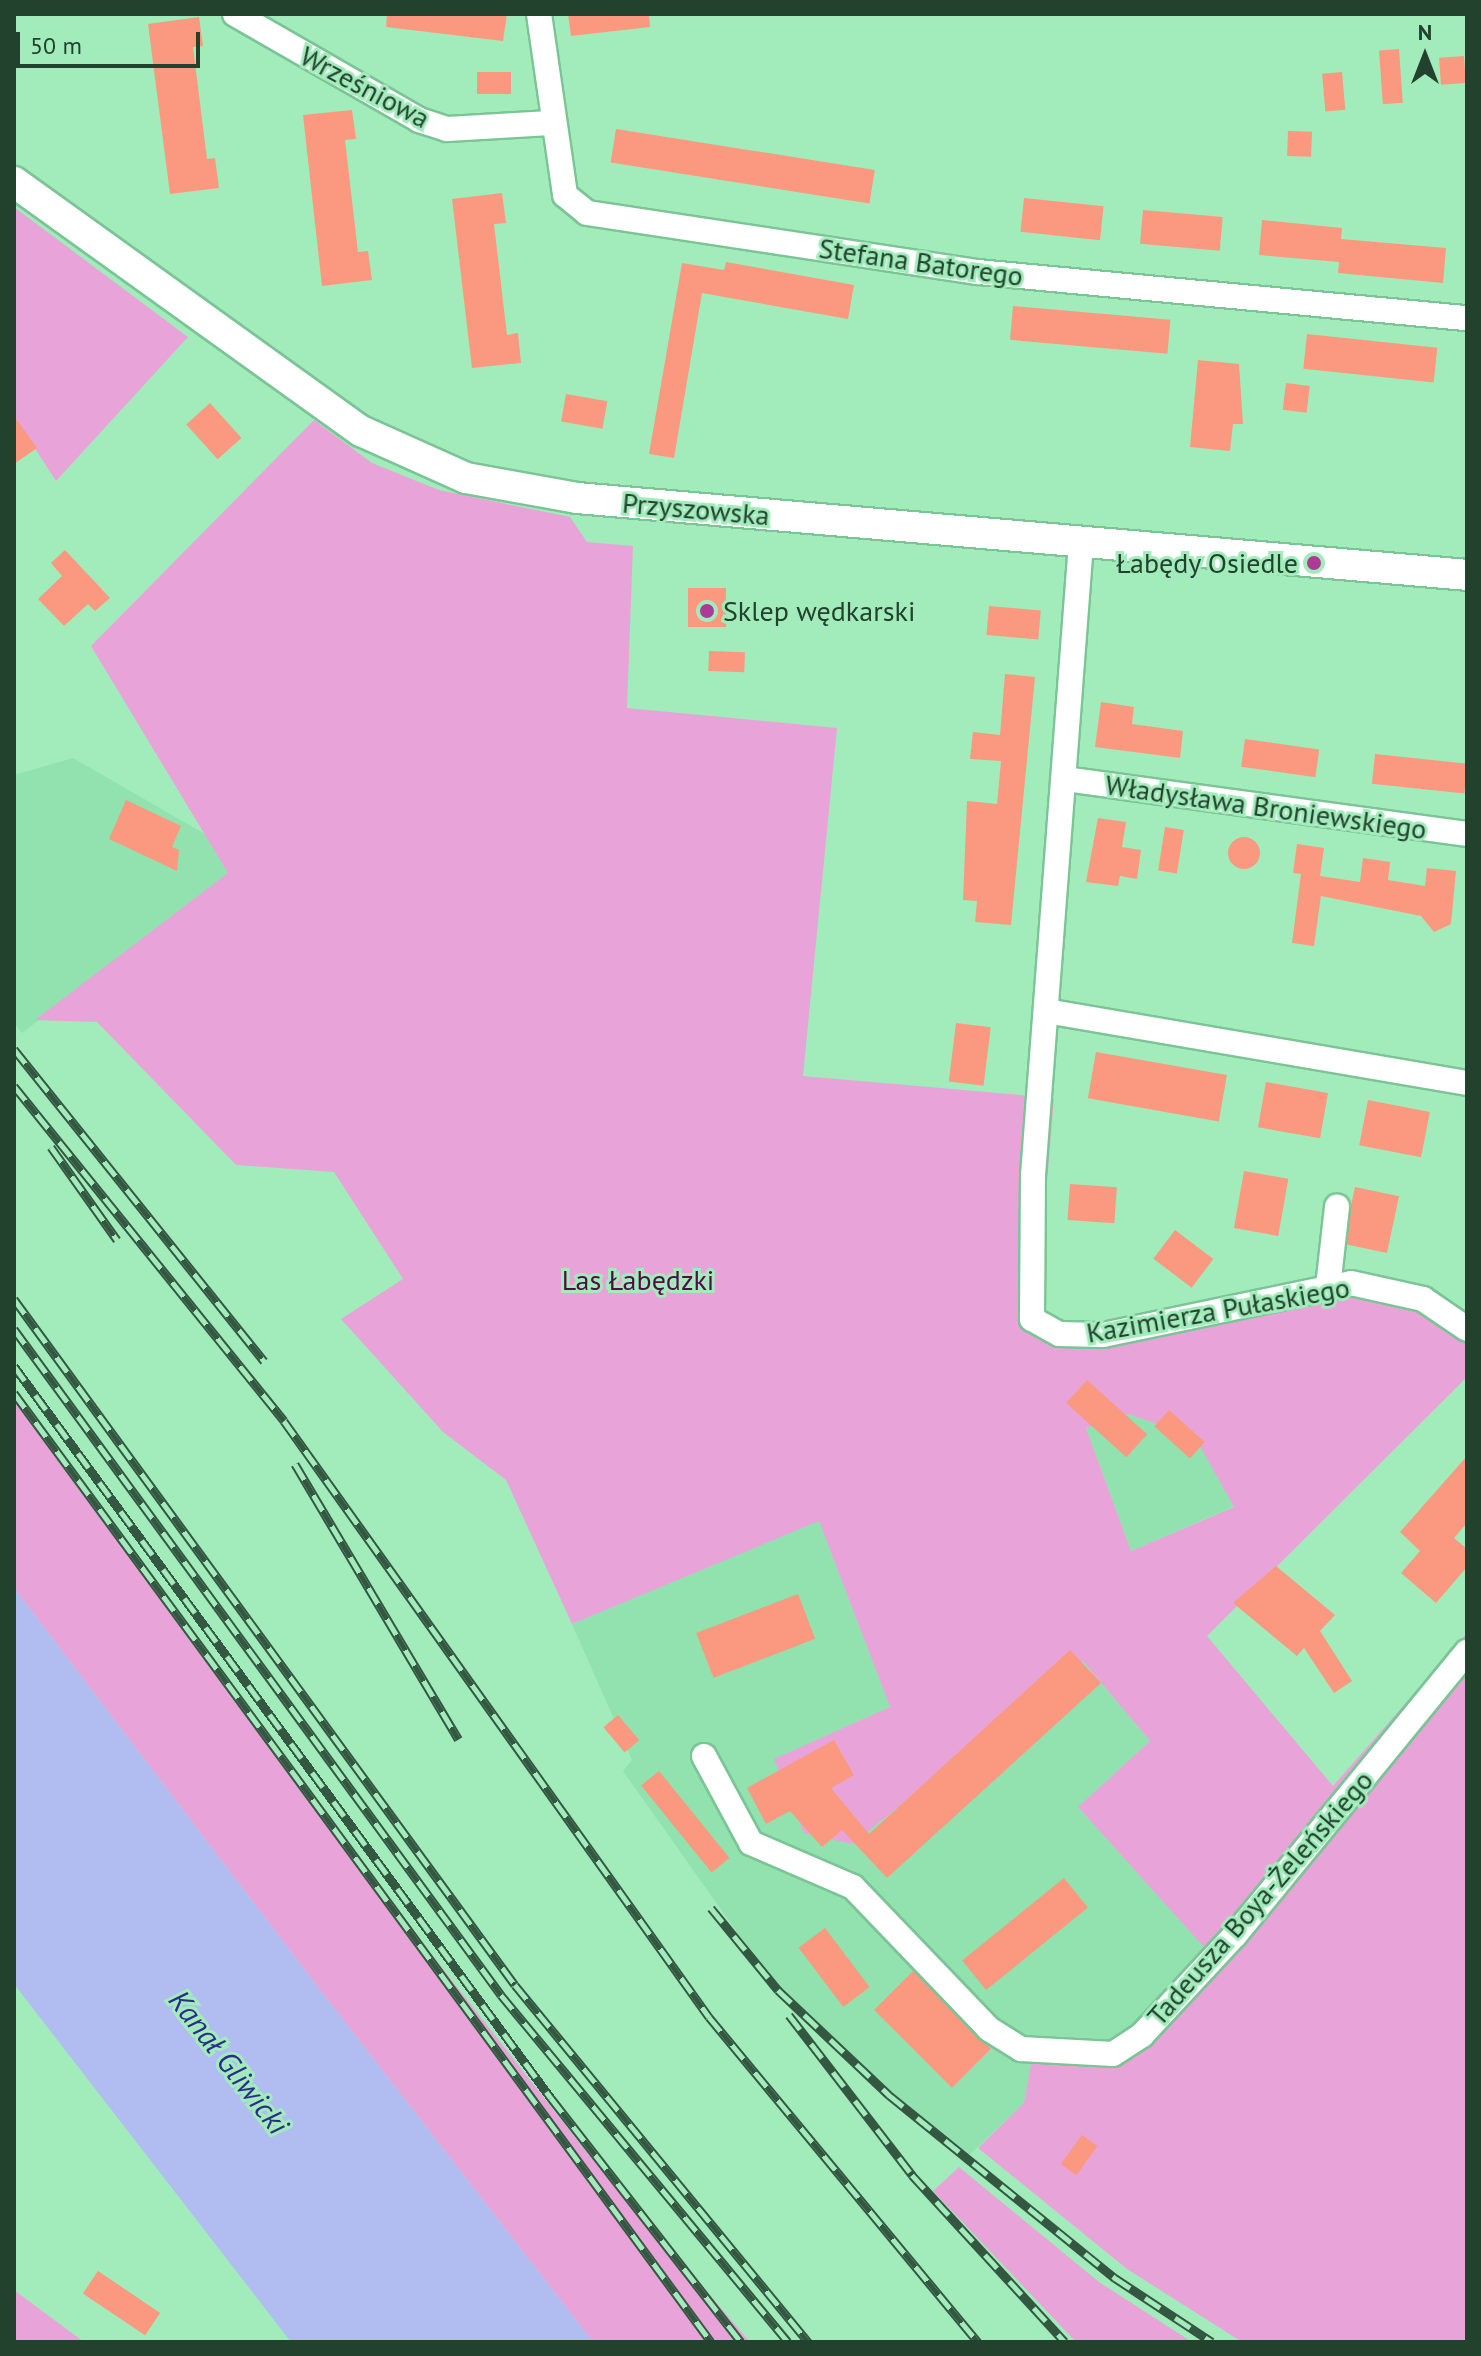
<!DOCTYPE html>
<html>
<head>
<meta charset="utf-8">
<style>
  body { margin:0 }
  #map { position:relative; width:1481px; height:2356px; overflow:hidden; background:#a2ecbc; font-family:"PT Sans",sans-serif }
  div>[style] { position:absolute }
  .built>* { inset:0; background:#91e2ae }
  .green>* { inset:0; background:#e8a4d8 }
  .water>* { inset:0; background:#b1bcf0 }
  .building>* { inset:0; background:#fa997f; transform-origin:0 0 }
  .round { border-radius:50% }
  .roads { filter:drop-shadow(2px 0 #7bc495) drop-shadow(-2px 0 #7bc495) drop-shadow(0 2px #7bc495) drop-shadow(0 -2px #7bc495) }
  .minor>* { height:24px; margin:-12px; padding:0 12px; transform-origin:12px; border-radius:12px; background:#fff }
  .tertiary>* { height:30px; margin:-15px; padding:0 15px; transform-origin:15px; border-radius:15px; background:#fff }
  .rail>* { height:9px; margin-top:-4.5px; transform-origin:0; background:repeating-linear-gradient(90deg,#a2ecbc 0 18px,#335740 0 36px); box-sizing:border-box; border-block:2px solid #335740 }
  .dots>* { width:22px; height:22px; translate:-50% -50%; box-sizing:border-box; border:4px solid #a2ecbc; border-radius:50% }
  span { translate:-50% -50%; white-space:nowrap; text-align:center; line-height:1.15; -webkit-text-stroke:6px #a2ecbc; paint-order:stroke }
  .street-label { font-size:28px; color:#23422e }
  .poi-label { font-size:28px; color:#23422e }
  .right { translate:-100% -50%; text-align:right }
  .left { translate:0 -50%; text-align:left }
  .park-label { font-size:28px; color:#530c48 }
  .water-label { font-size:30px; color:#2c2c8c; font-style:italic }
  .frame { position:absolute; inset:0; border:16px solid #23422e; pointer-events:none }
  .north { position:absolute; left:1385px; top:16px; width:80px; height:80px; -webkit-text-stroke:6px #a2ecbc; paint-order:stroke; rotate:0deg; font-size:22px; font-weight:700; line-height:32px; text-align:center; color:#23422e }
  .north::after { content:''; display:block; margin:auto; width:28px; height:36px; background:#23422e; clip-path:polygon(50% 0,100% 100%,50% 72%,0 100%) }
  .scale { position:absolute; left:16px; top:32px; width:184px; height:36px; box-sizing:border-box; border:4px solid #23422e; border-top:0; padding-left:10px; font-size:24px; line-height:28px; white-space:nowrap; color:#23422e; -webkit-text-stroke:6px #a2ecbc; paint-order:stroke }
</style>
</head>
<body>
<div id="map">
  <div class="built">
    <div style="clip-path:polygon(73px 758px,210px 837px,229px 873px,22px 1033px,14px 1023px,14px 775px)"></div>
    <div style="clip-path:polygon(1128px 1414px,1196px 1437px,1235px 1506px,1131px 1551px,1086px 1428px)"></div>
    <div style="clip-path:polygon(819px 1520px,890px 1707px,775px 1759px,852px 1844px,1083px 1661px,1150px 1741px,1078px 1807px,1221px 1965px,1126px 2054px,1034px 2048px,1024px 2103px,966px 2158px,778px 1990px,623px 1771px,632px 1760px,572px 1624px)"></div>
  </div>
  <div class="green">
    <div style="clip-path:polygon(14px 207px,188px 337px,56px 481px,14px 416px)"></div>
    <div style="clip-path:polygon(evenodd,314px 420px,372px 463px,439px 490px,570px 517px,587px 542px,633px 546px,627px 708px,837px 728px,803px 1076px,1054px 1098px,1039px 1281px,1045px 1313px,1055px 1321px,1090px 1330px,1363px 1277px,1404px 1281px,1467px 1312px,1467px 1377px,1207px 1636px,1333px 1786px,1467px 1633px,1467px 2342px,1242px 2342px,1127px 2269px,978px 2148px,1024px 2103px,1034px 2048px,1101px 2056px,1220px 1965px,1078px 1807px,1150px 1741px,1083px 1661px,852px 1844px,804px 1833px,774px 1759px,890px 1707px,819px 1521px,572px 1624px,506px 1480px,443px 1432px,341px 1319px,403px 1279px,334px 1172px,236px 1165px,97px 1022px,35px 1020px,228px 873px,91px 646px,314px 420px,1128px 1414px,1195px 1437px,1234px 1507px,1131px 1551px,1086px 1428px,1128px 1414px)"></div>
    <div style="clip-path:polygon(14px 1392px,413px 1931px,589px 2155px,750px 2342px,593px 2342px,320px 1990px,14px 1588px)"></div>
    <div style="clip-path:polygon(959px 2167px,1099px 2282px,1192px 2342px,1076px 2342px,933px 2191px)"></div>
    <div style="clip-path:polygon(14px 2290px,84px 2342px,14px 2342px)"></div>
  </div>
  <div class="water">
    <div style="clip-path:polygon(14px 1588px,320px 1990px,593px 2342px,291px 2342px,14px 1984px)"></div>
  </div>
  <div class="building">
    <div style="clip-path:polygon(387px 14px,507px 14px,503px 41px,386px 27px)"></div>
    <div style="clip-path:polygon(568px 14px,649px 14px,650px 27px,571px 36px)"></div>
    <div style="clip-path:polygon(199px 17px,203px 46px,193px 47px,207px 159px,215px 158px,219px 188px,170px 194px,148px 24px)"></div>
    <div style="left:1399px;top:49px;width:54px;height:20px;rotate:86deg"></div>
    <div style="left:1464px;top:56px;width:27px;height:25px;rotate:86deg"></div>
    <div style="left:477px;top:72px;width:34px;height:22px"></div>
    <div style="left:1342px;top:72px;width:38px;height:20px;rotate:85deg"></div>
    <div style="clip-path:polygon(352px 110px,356px 139px,345px 140px,358px 252px,368px 251px,372px 280px,322px 286px,303px 115px)"></div>
    <div style="left:616px;top:129px;width:262px;height:34px;rotate:9deg"></div>
    <div style="left:1288px;top:131px;width:24px;height:25px;rotate:2deg"></div>
    <div style="clip-path:polygon(502px 193px,506px 223px,494px 224px,507px 335px,518px 333px,521px 363px,472px 368px,452px 199px)"></div>
    <div style="left:1024px;top:198px;width:80px;height:34px;rotate:6deg"></div>
    <div style="left:1143px;top:210px;width:80px;height:34px;rotate:5deg"></div>
    <div style="clip-path:polygon(1262px 220px,1342px 228px,1341px 239px,1446px 248px,1443px 283px,1338px 273px,1339px 262px,1259px 255px)"></div>
    <div style="clip-path:polygon(726px 262px,854px 285px,848px 319px,702px 293px,674px 458px,649px 454px,682px 263px,724px 270px)"></div>
    <div style="left:1013px;top:306px;width:158px;height:34px;rotate:5deg"></div>
    <div style="left:1307px;top:334px;width:131px;height:35px;rotate:6deg"></div>
    <div style="clip-path:polygon(1198px 360px,1239px 364px,1243px 424px,1233px 424px,1230px 451px,1190px 447px)"></div>
    <div style="left:1286px;top:383px;width:24px;height:27px;rotate:7deg"></div>
    <div style="left:566px;top:394px;width:42px;height:28px;rotate:10deg"></div>
    <div style="left:210px;top:403px;width:47px;height:32px;rotate:48deg"></div>
    <div style="clip-path:polygon(14px 416px,37px 448px,14px 464px)"></div>
    <div style="clip-path:polygon(65px 550px,110px 598px,95px 611px,88px 604px,64px 626px,38px 599px,62px 576px,51px 563px)"></div>
    <div style="left:688px;top:588px;width:38px;height:39px"></div>
    <div style="left:989px;top:606px;width:52px;height:29px;rotate:5deg"></div>
    <div style="left:709px;top:651px;width:36px;height:20px;rotate:2deg"></div>
    <div style="clip-path:polygon(1005px 674px,1035px 677px,1011px 925px,975px 922px,977px 901px,963px 900px,967px 801px,997px 804px,1001px 761px,970px 759px,973px 732px,1000px 735px)"></div>
    <div style="clip-path:polygon(1101px 702px,1134px 707px,1132px 724px,1183px 731px,1180px 758px,1095px 747px)"></div>
    <div style="left:1245px;top:739px;width:75px;height:28px;rotate:8deg"></div>
    <div style="left:1375px;top:754px;width:93px;height:30px;rotate:6deg"></div>
    <div style="clip-path:polygon(126px 800px,181px 826px,172px 847px,179px 850px,177px 871px,109px 839px)"></div>
    <div style="clip-path:polygon(1098px 818px,1126px 822px,1122px 847px,1141px 850px,1137px 879px,1120px 876px,1118px 886px,1086px 882px)"></div>
    <div style="left:1165px;top:827px;width:19px;height:44px;rotate:9deg"></div>
    <div class="round" style="left:1228px;top:837px;width:32px;height:32px"></div>
    <div style="clip-path:polygon(1297px 844px,1324px 848px,1320px 876px,1360px 882px,1363px 858px,1390px 862px,1388px 880px,1425px 886px,1427px 868px,1456px 871px,1451px 924px,1434px 932px,1421px 916px,1321px 896px,1314px 946px,1292px 943px,1301px 874px,1293px 873px)"></div>
    <div style="left:956px;top:1023px;width:35px;height:59px;rotate:7deg"></div>
    <div style="left:1096px;top:1052px;width:133px;height:47px;rotate:10deg"></div>
    <div style="left:1266px;top:1082px;width:63px;height:46px;rotate:10deg"></div>
    <div style="left:1368px;top:1100px;width:63px;height:46px;rotate:11deg"></div>
    <div style="left:1244px;top:1171px;width:45px;height:58px;rotate:10deg"></div>
    <div style="left:1070px;top:1184px;width:47px;height:36px;rotate:4deg"></div>
    <div style="left:1355px;top:1187px;width:45px;height:58px;rotate:12deg"></div>
    <div style="left:1175px;top:1230px;width:48px;height:36px;rotate:37deg"></div>
    <div style="left:1087px;top:1380px;width:81px;height:31px;rotate:42deg"></div>
    <div style="left:1169px;top:1410px;width:48px;height:22px;rotate:42deg"></div>
    <div style="clip-path:polygon(1467px 1456px,1467px 1523px,1454px 1538px,1467px 1549px,1467px 1567px,1436px 1603px,1401px 1573px,1420px 1551px,1400px 1532px)"></div>
    <div style="clip-path:polygon(1276px 1566px,1335px 1615px,1320px 1631px,1352px 1681px,1334px 1693px,1304px 1648px,1297px 1656px,1233px 1603px)"></div>
    <div style="left:798px;top:1594px;width:48px;height:109px;rotate:69deg"></div>
    <div style="clip-path:polygon(1070px 1650px,1101px 1683px,887px 1878px,842px 1830px,822px 1847px,790px 1811px,766px 1824px,747px 1788px,834px 1740px,854px 1775px,831px 1788px,869px 1834px)"></div>
    <div style="left:618px;top:1715px;width:33px;height:19px;rotate:50deg"></div>
    <div style="left:659px;top:1771px;width:112px;height:23px;rotate:51deg"></div>
    <div style="left:1064px;top:1878px;width:38px;height:131px;rotate:51deg"></div>
    <div style="left:825px;top:1928px;width:74px;height:33px;rotate:53deg"></div>
    <div style="left:913px;top:1971px;width:110px;height:55px;rotate:45deg"></div>
    <div style="left:1082px;top:2135px;width:19px;height:36px;rotate:36deg"></div>
    <div style="left:98px;top:2271px;width:75px;height:27px;rotate:34deg"></div>
  </div>
  <div class="roads">
    <div class="minor">
      <div style="left:235px;top:14px;width:212px;rotate:29.9deg"></div>
      <div style="left:419px;top:120px;width:29px;rotate:18deg"></div>
      <div style="left:447px;top:129px;width:104px;rotate:-3.3deg"></div>
      <div style="left:539px;top:14px;width:183px;rotate:81.8deg"></div>
      <div style="left:565px;top:195px;width:28px;rotate:39deg"></div>
      <div style="left:587px;top:213px;width:395px;rotate:8.6deg"></div>
      <div style="left:978px;top:272px;width:491px;rotate:5.4deg"></div>
      <div style="left:1081px;top:543px;width:634px;rotate:94.34deg"></div>
      <div style="left:1033px;top:1175px;width:144px;rotate:90.4deg"></div>
      <div style="left:1032px;top:1319px;width:31px;rotate:29deg"></div>
      <div style="left:1059px;top:1334px;width:44px;rotate:1.3deg"></div>
      <div style="left:1103px;top:1335px;width:253px;rotate:-11.8deg"></div>
      <div style="left:1351px;top:1283px;width:74px;rotate:12.5deg"></div>
      <div style="left:1423px;top:1299px;width:53px;rotate:34.3deg"></div>
      <div style="left:1065px;top:779px;width:406px;rotate:7.8deg"></div>
      <div style="left:1046px;top:1011px;width:427px;rotate:9.7deg"></div>
      <div style="left:1328px;top:1287px;width:81px;rotate:-83.6deg"></div>
      <div style="left:704px;top:1756px;width:99px;rotate:61.6deg"></div>
      <div style="left:751px;top:1843px;width:111px;rotate:23.3deg"></div>
      <div style="left:853px;top:1887px;width:197px;rotate:46.2deg"></div>
      <div style="left:989px;top:2029px;width:38px;rotate:32deg"></div>
      <div style="left:1021px;top:2049px;width:92px;rotate:3.1deg"></div>
      <div style="left:1113px;top:2054px;width:35px;rotate:-33deg"></div>
      <div style="left:1142px;top:2035px;width:137px;rotate:-47.1deg"></div>
      <div style="left:1235px;top:1935px;width:366px;rotate:-50.7deg"></div>
    </div>
    <div class="tertiary">
      <div style="left:14px;top:182px;width:427px;rotate:35.7deg"></div>
      <div style="left:361px;top:431px;width:115px;rotate:24.1deg"></div>
      <div style="left:466px;top:478px;width:113px;rotate:10.2deg"></div>
      <div style="left:577px;top:498px;width:893px;rotate:4.94deg"></div>
    </div>
  </div>
  <div class="rail">
    <div style="left:14px;top:1049px;width:400px;rotate:51.3deg"></div>
    <div style="left:14px;top:1086px;width:430px;rotate:51.1deg"></div>
    <div style="left:284px;top:1421px;width:732px;rotate:54.51deg"></div>
    <div style="left:709px;top:2017px;width:422px;rotate:50.4deg"></div>
    <div style="left:51px;top:1147px;width:114px;rotate:54.6deg"></div>
    <div style="left:14px;top:1299px;width:849px;rotate:53.86deg"></div>
    <div style="left:515px;top:1985px;width:462px;rotate:50.6deg"></div>
    <div style="left:14px;top:1329px;width:825px;rotate:53.82deg"></div>
    <div style="left:501px;top:1995px;width:450px;rotate:50.4deg"></div>
    <div style="left:14px;top:1366px;width:908px;rotate:53.74deg"></div>
    <div style="left:551px;top:2098px;width:309px;rotate:52.1deg"></div>
    <div style="left:14px;top:1393px;width:1177px;rotate:53.7deg"></div>
    <div style="left:295px;top:1464px;width:320px;rotate:59.3deg"></div>
    <div style="left:711px;top:1908px;width:106px;rotate:50.7deg"></div>
    <div style="left:778px;top:1990px;width:153px;rotate:43.4deg"></div>
    <div style="left:889px;top:2095px;width:291px;rotate:39deg"></div>
    <div style="left:1115px;top:2278px;width:116px;rotate:33.4deg"></div>
    <div style="left:789px;top:2015px;width:202px;rotate:52.4deg"></div>
    <div style="left:912px;top:2175px;width:226px;rotate:47.5deg"></div>
  </div>
  <div class="dots">
    <div style="left:1314px;top:563px;background:#ab3b97"></div>
    <div style="left:707px;top:611px;background:#ab3b97"></div>
  </div>
  <div class="street-label">
    <span style="left:365px;top:87px;rotate:28deg">Wrześniowa</span>
    <span style="left:921px;top:262px;rotate:8deg">Stefana Batorego</span>
    <span style="left:696px;top:509px;rotate:5deg">Przyszowska</span>
    <span style="left:1266px;top:807px;rotate:8deg">Władysława Broniewskiego</span>
    <span style="left:1218px;top:1310px;rotate:-10deg">Kazimierza Pułaskiego</span>
    <span style="left:1260px;top:1898px;rotate:-49deg">Tadeusza Boya-Żeleńskiego</span>
  </div>
  <div class="poi-label">
    <span class="right" style="left:1298px;top:563px">Łabędy Osiedle</span>
    <span class="left" style="left:723px;top:611px">Sklep wędkarski</span>
  </div>
  <div class="park-label">
    <span style="left:638px;top:1280px">Las Łabędzki</span>
  </div>
  <div class="water-label">
    <span style="left:229px;top:2062px;rotate:52deg">Kanał Gliwicki</span>
  </div>
  <div class="frame"></div>
  <div class="north">N</div>
  <div class="scale">50 m</div>
</div>
</body>
</html>
